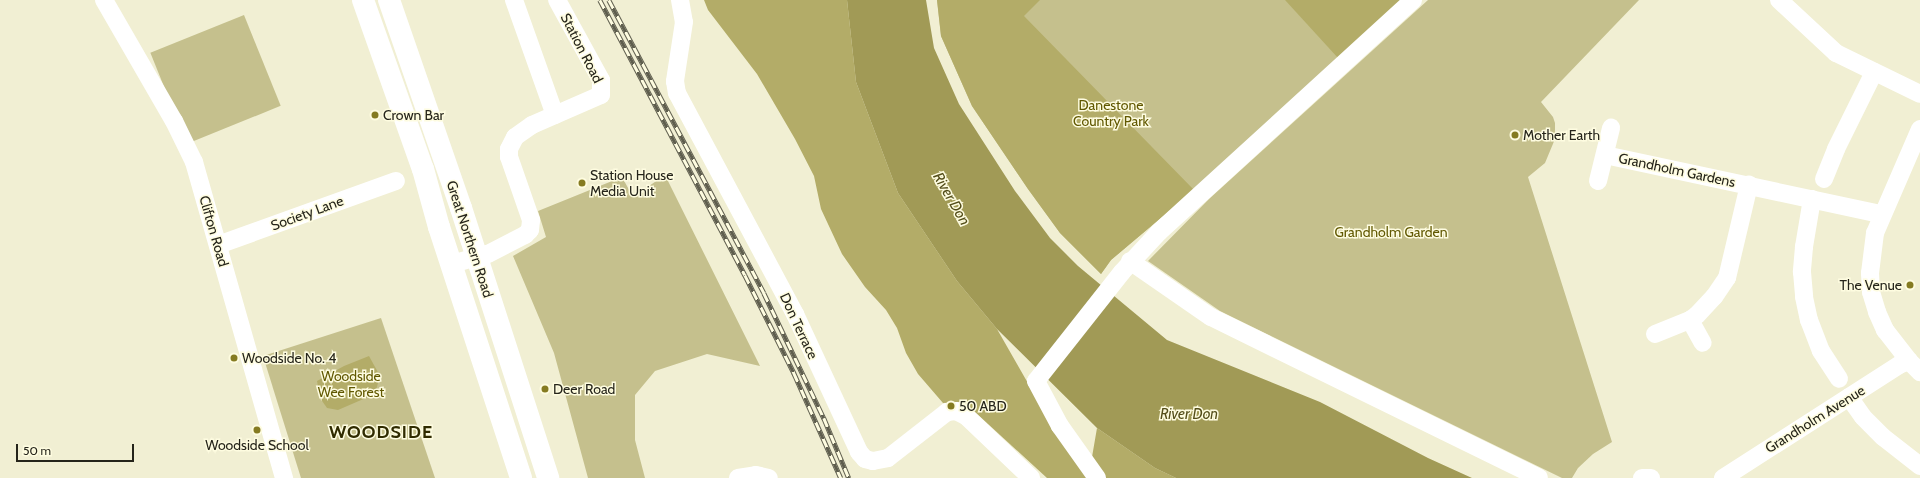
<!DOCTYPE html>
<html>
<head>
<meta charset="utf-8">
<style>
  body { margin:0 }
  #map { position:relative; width:1920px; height:478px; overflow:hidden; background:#f1efd3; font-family:Cabin,sans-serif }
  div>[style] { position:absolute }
  .green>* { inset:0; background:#c5c08d; transform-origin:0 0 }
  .forest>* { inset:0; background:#b3ac68 }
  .water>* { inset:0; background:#a19a56 }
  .minor>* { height:18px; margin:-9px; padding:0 9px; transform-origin:9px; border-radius:9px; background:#fff }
  .major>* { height:22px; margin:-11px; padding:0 11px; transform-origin:11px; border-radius:11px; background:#fff }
  .rail>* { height:4.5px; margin-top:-2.25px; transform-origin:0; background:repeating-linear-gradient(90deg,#fefce0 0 9px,#5f5e4e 0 18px); box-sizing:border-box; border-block:1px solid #5f5e4e }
  .dots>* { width:11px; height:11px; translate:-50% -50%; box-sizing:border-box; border:2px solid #fefce0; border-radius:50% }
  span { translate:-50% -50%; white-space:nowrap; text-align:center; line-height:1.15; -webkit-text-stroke:3px #fefce0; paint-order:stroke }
  .street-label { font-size:14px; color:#25241a }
  .park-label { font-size:14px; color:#615801 }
  .poi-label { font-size:14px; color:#25241a }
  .left { translate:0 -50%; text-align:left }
  .right { translate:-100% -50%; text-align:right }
  .water-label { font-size:15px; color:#534d19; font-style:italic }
  .district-label { font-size:18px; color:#302b00; font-weight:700; letter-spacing:1px }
  .scale { position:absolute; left:16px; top:444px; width:118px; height:18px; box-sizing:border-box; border:2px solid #25241a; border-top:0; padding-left:5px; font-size:12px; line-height:14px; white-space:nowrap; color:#25241a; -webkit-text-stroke:3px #fefce0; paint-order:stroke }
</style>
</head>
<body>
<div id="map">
  <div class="green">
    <div style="clip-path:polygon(937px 0,1403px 0,1194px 190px,1111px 260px,1101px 274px,1060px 233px,1028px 189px,972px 106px,941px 36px)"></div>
    <div style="clip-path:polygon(1428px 0,1639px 0,1541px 102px,1553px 117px,1555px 123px,1555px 139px,1545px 163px,1528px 177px,1612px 442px,1593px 454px,1578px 468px,1572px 478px,1562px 478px,1220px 311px,1148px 261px,1209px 199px)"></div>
    <div style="left:244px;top:15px;width:98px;height:101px;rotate:68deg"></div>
    <div style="clip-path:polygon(665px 175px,760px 366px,707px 354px,655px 371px,635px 395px,635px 440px,645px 478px,588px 478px,554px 353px,513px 256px,546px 237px,538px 211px,622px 177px,633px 197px)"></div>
    <div style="clip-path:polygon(381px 318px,435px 478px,301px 478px,263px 356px)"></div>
  </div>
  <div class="forest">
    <div style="clip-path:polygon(704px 0,847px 0,856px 82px,898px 193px,957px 281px,997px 329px,1045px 413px,1091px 478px,1047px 478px,964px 402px,943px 403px,918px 374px,906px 353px,897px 328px,886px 310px,865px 287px,842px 254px,821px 209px,814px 176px,795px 139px,757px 74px,708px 10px)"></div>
    <div style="clip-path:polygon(937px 0,1040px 0,1024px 16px,1194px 190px,1111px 260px,1101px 274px,1060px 233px,1028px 189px,972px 106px,941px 36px)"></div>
    <div style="clip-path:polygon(1285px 0,1403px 0,1338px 58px)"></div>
    <div style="clip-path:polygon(369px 356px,380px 376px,375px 394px,338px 410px,327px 408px,320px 398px,317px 381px,344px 366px)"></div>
    <div style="clip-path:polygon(1097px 428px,1155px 468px,1176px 478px,1106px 478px,1092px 457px)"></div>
  </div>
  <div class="water">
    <div style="clip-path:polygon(847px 0,926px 0,934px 48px,959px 104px,1015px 191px,1050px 238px,1078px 266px,1167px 340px,1320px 402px,1428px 458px,1472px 478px,1176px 478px,1155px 468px,1097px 428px,997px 329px,957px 281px,898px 193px,856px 82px)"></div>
  </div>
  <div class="minor">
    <div style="left:104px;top:0;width:140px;rotate:60deg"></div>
    <div style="left:174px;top:121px;width:46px;rotate:64deg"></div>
    <div style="left:194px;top:162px;width:329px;rotate:74.1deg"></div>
    <div style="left:514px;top:0;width:122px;rotate:70.4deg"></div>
    <div style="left:680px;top:0;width:22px;rotate:80deg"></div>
    <div style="left:684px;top:22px;width:60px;rotate:98.7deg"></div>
    <div style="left:675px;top:81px;width:12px;rotate:81deg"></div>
    <div style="left:677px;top:93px;width:251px;rotate:61.9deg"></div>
    <div style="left:795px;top:314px;width:152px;rotate:65.1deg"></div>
    <div style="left:859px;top:452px;width:9px;rotate:49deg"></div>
    <div style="left:865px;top:459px;width:8px;rotate:14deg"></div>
    <div style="left:873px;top:461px;width:15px;rotate:-11deg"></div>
    <div style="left:888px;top:458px;width:75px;rotate:-37.9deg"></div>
    <div style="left:947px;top:412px;width:9px;rotate:-6deg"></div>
    <div style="left:956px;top:411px;width:11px;rotate:27deg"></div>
    <div style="left:966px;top:416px;width:90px;rotate:43.6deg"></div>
    <div style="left:1779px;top:0;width:78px;rotate:42.9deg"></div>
    <div style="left:1836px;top:53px;width:93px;rotate:26deg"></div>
    <div style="left:1920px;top:129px;width:113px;rotate:113.4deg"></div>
    <div style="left:1875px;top:233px;width:40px;rotate:97.1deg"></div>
    <div style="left:1870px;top:273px;width:19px;rotate:87deg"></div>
    <div style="left:1871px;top:292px;width:21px;rotate:73deg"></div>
    <div style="left:1877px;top:312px;width:20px;rotate:66deg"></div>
    <div style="left:1885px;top:330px;width:39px;rotate:52deg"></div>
    <div style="left:1909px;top:361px;width:16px;rotate:45deg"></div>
    <div style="left:1605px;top:155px;width:282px;rotate:12.1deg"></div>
    <div style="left:1824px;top:179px;width:32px;rotate:-68deg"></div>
    <div style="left:1836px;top:149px;width:86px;rotate:-63.7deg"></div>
    <div style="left:1598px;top:181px;width:55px;rotate:-76.2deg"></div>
    <div style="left:1812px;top:199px;width:49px;rotate:99.5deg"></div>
    <div style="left:1804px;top:247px;width:25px;rotate:95deg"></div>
    <div style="left:1802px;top:272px;width:25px;rotate:85deg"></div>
    <div style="left:1804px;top:297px;width:24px;rotate:78deg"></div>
    <div style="left:1809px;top:320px;width:33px;rotate:69deg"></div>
    <div style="left:1821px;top:351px;width:33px;rotate:57deg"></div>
    <div style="left:218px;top:245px;width:189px;rotate:-19.8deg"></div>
    <div style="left:1130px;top:261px;width:98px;rotate:34.7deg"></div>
    <div style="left:1211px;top:317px;width:365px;rotate:26.1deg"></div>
    <div style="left:452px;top:264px;width:37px;rotate:-16deg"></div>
    <div style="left:488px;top:254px;width:42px;rotate:-27.2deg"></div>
    <div style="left:525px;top:235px;width:7px;rotate:-45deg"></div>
    <div style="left:530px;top:230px;width:10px;rotate:-84deg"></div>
    <div style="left:531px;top:220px;width:67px;rotate:-109.2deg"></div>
    <div style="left:509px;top:157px;width:8px;rotate:-90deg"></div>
    <div style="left:509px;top:149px;width:13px;rotate:-63deg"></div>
    <div style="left:515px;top:137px;width:21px;rotate:-35deg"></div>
    <div style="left:532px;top:125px;width:75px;rotate:-23.5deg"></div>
    <div style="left:601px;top:95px;width:15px;rotate:-90deg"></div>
    <div style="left:601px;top:80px;width:91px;rotate:-118.8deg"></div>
    <div style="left:1690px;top:320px;width:26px;rotate:61deg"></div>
    <div style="left:1655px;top:334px;width:38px;rotate:-22deg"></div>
    <div style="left:1690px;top:320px;width:9px;rotate:-36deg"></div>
    <div style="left:1697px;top:315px;width:25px;rotate:-47deg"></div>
    <div style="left:1714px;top:297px;width:23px;rotate:-56deg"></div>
    <div style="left:1727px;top:278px;width:96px;rotate:-76.7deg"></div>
    <div style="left:1849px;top:397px;width:24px;rotate:55deg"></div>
    <div style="left:1863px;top:417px;width:28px;rotate:45deg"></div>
    <div style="left:1883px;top:437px;width:47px;rotate:38.1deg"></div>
    <div style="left:738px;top:478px;width:18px;rotate:-9deg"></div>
    <div style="left:756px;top:475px;width:13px;rotate:13deg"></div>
    <div style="left:1097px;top:478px;width:64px;rotate:-125.4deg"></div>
    <div style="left:1060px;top:426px;width:51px;rotate:-118.1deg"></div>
    <div style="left:1036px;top:381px;width:139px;rotate:-51.7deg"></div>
    <div style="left:1122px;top:272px;width:54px;rotate:-47.2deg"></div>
    <div style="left:1159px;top:232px;width:344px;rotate:-42.4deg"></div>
    <div style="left:1642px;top:478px;width:9px"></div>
    <div style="left:1723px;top:478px;width:209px;rotate:-32.7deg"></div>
    <div style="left:1899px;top:365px;width:11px;rotate:-22deg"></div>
  </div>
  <div class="major">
    <div style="left:363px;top:0;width:179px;rotate:70.5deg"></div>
    <div style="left:423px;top:169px;width:60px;rotate:74.6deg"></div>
    <div style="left:439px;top:227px;width:264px;rotate:71.9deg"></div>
    <div style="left:389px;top:0;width:220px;rotate:70.9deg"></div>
    <div style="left:461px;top:208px;width:284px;rotate:72.1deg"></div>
  </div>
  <div class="rail">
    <div style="left:600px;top:0;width:311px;rotate:62.2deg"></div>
    <div style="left:745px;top:275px;width:110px;rotate:63.4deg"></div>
    <div style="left:794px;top:373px;width:115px;rotate:65.9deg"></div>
    <div style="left:609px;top:0;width:331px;rotate:62.1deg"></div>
    <div style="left:764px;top:293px;width:139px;rotate:64.4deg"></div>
    <div style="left:824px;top:418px;width:65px;rotate:67.4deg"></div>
  </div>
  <div class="dots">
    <div style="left:375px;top:115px;background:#857b21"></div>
    <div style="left:1515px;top:135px;background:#857b21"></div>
    <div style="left:582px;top:183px;background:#857b21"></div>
    <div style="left:1910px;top:285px;background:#857b21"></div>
    <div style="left:234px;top:358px;background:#857b21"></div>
    <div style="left:545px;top:389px;background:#857b21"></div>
    <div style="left:951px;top:406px;background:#857b21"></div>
    <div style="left:257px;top:430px;background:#857b21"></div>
  </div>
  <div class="street-label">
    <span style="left:582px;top:48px;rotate:63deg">Station Road</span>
    <span style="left:1677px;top:170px;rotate:12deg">Grandholm Gardens</span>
    <span style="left:307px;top:213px;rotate:-20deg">Society Lane</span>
    <span style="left:214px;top:231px;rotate:74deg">Clifton Road</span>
    <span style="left:470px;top:239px;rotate:72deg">Great Northern Road</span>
    <span style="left:799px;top:326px;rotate:65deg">Don Terrace</span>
    <span style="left:1815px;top:419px;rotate:-32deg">Grandholm Avenue</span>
  </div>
  <div class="park-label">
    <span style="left:1111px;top:113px">Danestone<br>Country Park</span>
    <span style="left:1391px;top:232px">Grandholm Garden</span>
    <span style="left:351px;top:384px">Woodside<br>Wee Forest</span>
  </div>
  <div class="poi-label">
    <span class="left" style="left:383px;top:115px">Crown Bar</span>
    <span class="left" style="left:1523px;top:135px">Mother Earth</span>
    <span class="left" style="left:590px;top:183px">Station House<br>Media Unit</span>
    <span class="right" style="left:1902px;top:285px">The Venue</span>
    <span class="left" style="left:242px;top:358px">Woodside No. 4</span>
    <span class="left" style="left:553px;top:389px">Deer Road</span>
    <span class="left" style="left:959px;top:406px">50 ABD</span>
    <span style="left:257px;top:445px">Woodside School</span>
  </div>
  <div class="water-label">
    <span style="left:951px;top:199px;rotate:60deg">River Don</span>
    <span style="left:1189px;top:415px">River Don</span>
  </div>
  <div class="district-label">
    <span style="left:381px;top:432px">WOODSIDE</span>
  </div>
  <div class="scale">50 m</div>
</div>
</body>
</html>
